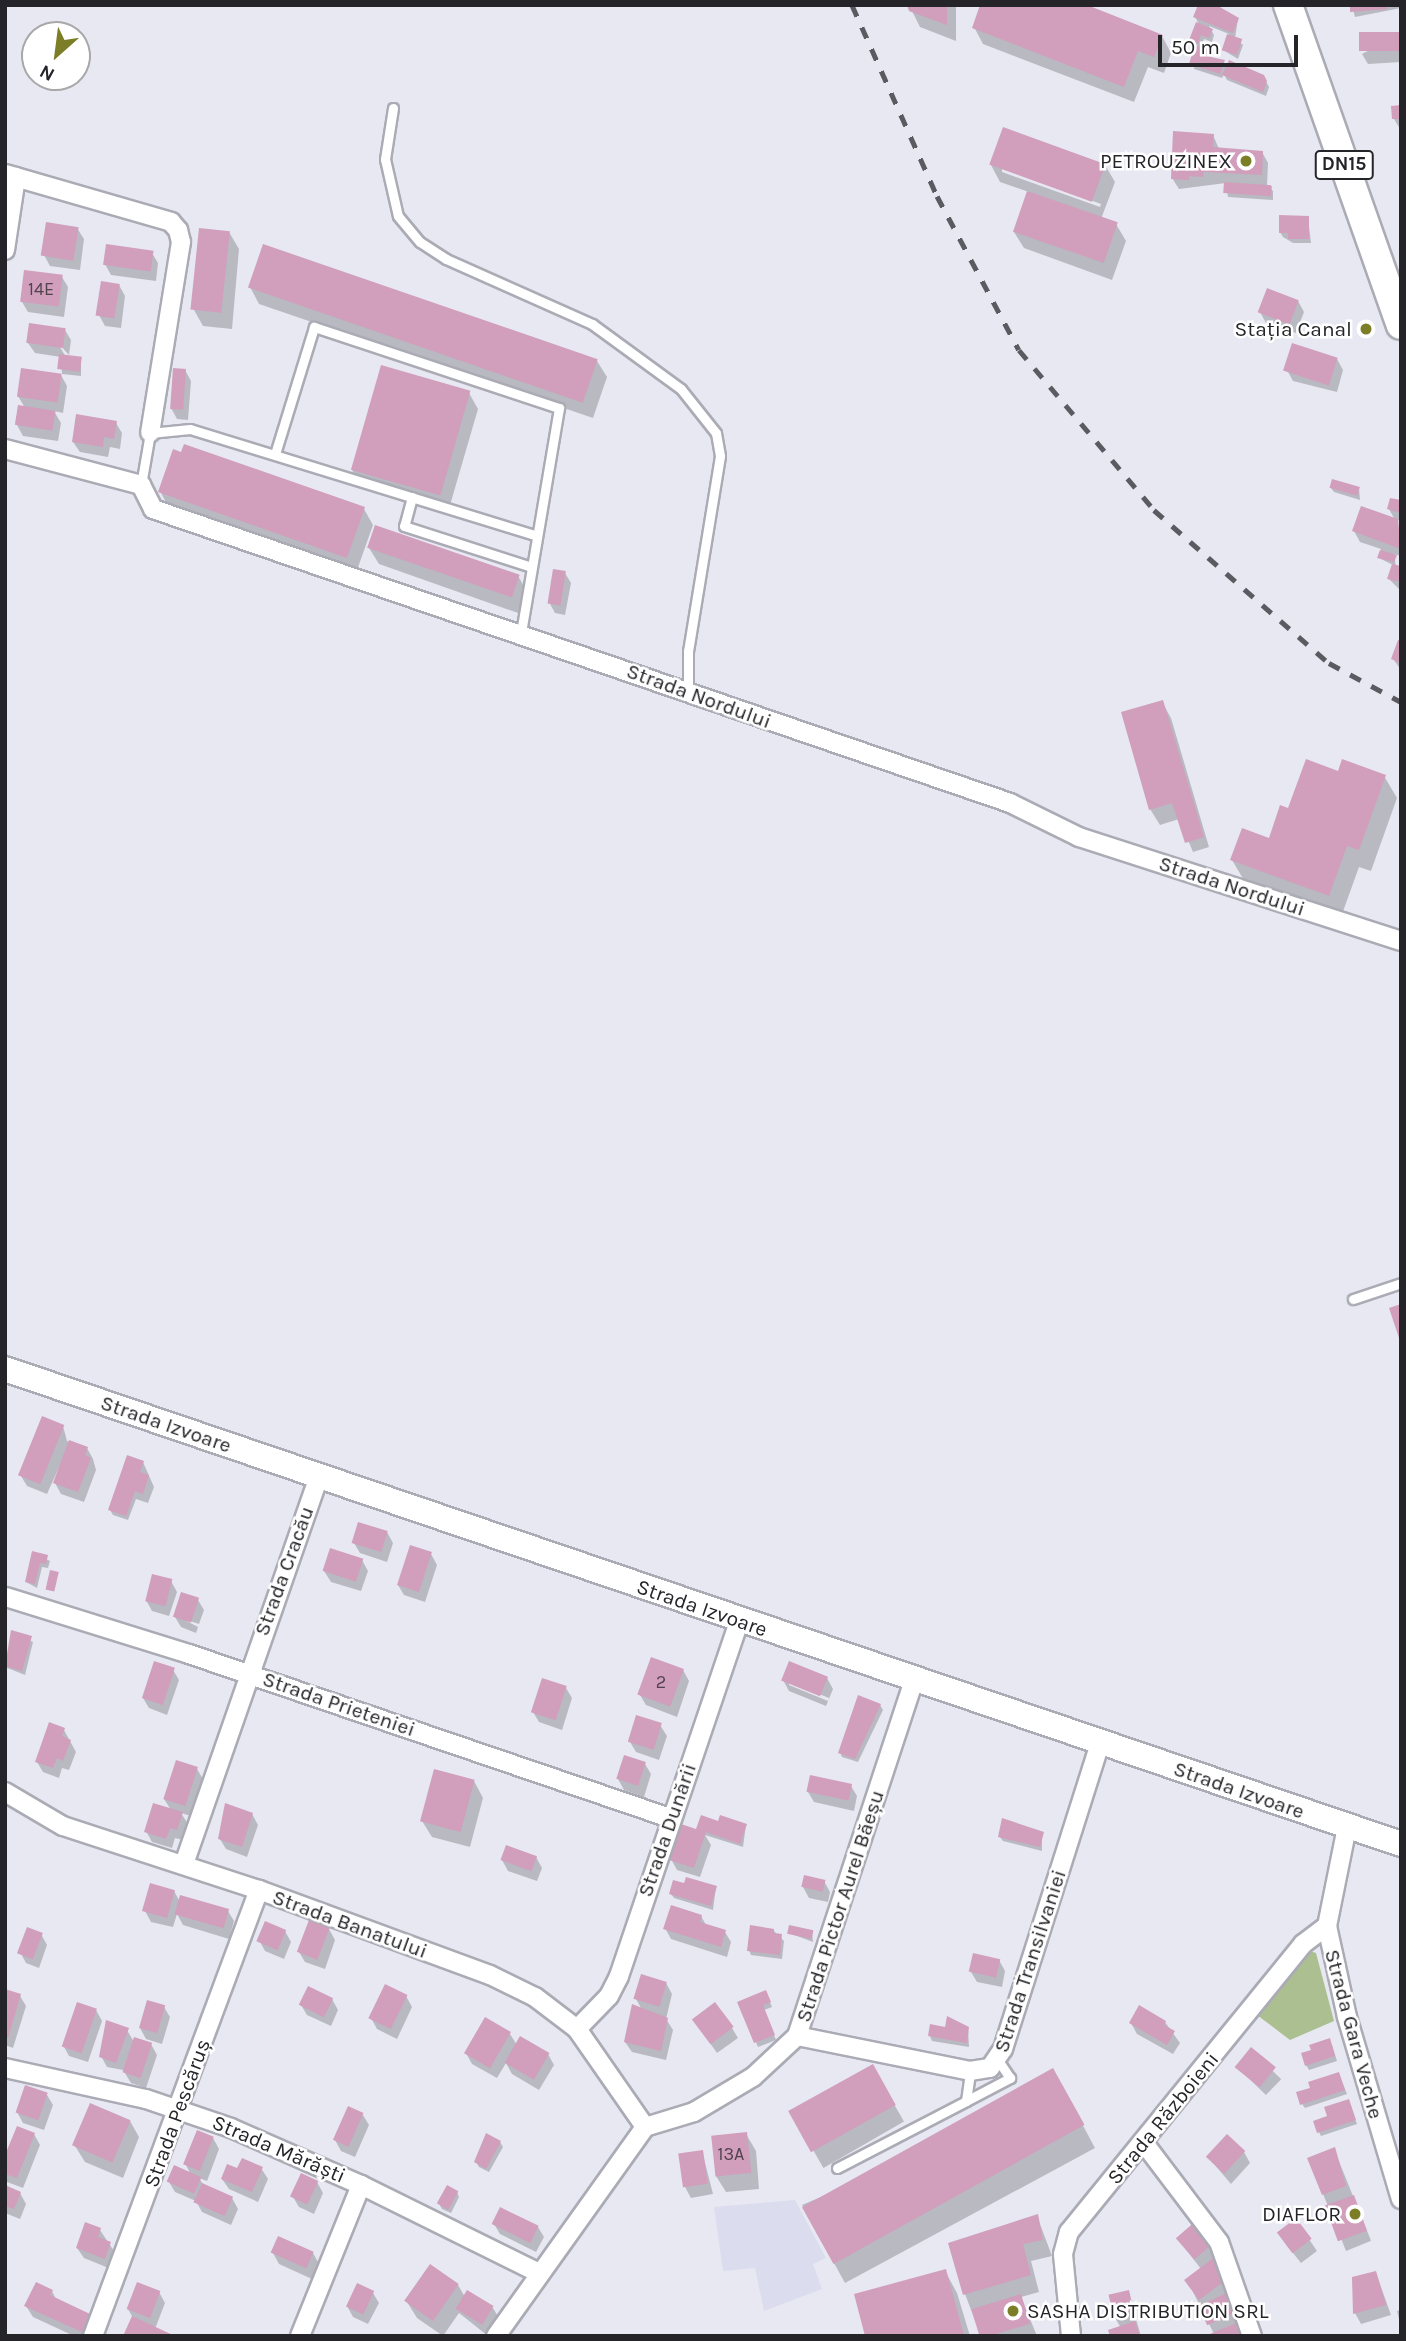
<!DOCTYPE html>
<html>
<head>
<meta charset="utf-8">
<style>
  body { margin:0 }
  #map { position:relative; width:1406px; height:2341px; overflow:hidden; background:#e7e8f2; font-family:Karla,sans-serif }
  div>[style] { position:absolute }
  .built>* { inset:0; background:#dbdcee }
  .green>* { inset:0; background:#acbf90 }
  .shadow>* { inset:0; background:#0003; transform-origin:0 0 }
  .building>* { inset:0; background:#d19ebc; transform-origin:0 0 }
  .roads { filter:drop-shadow(2px 0 #ababb5) drop-shadow(-2px 0 #ababb5) drop-shadow(0 2px #ababb5) drop-shadow(0 -2px #ababb5) }
  .lane>* { height:9px; margin:-4.5px; padding:0 4.5px; transform-origin:4.5px; border-radius:4.5px; background:#fff }
  .street>* { height:18px; margin:-9px; padding:0 9px; transform-origin:9px; border-radius:9px; background:#fff }
  .secondary>* { height:24px; margin:-12px; padding:0 12px; transform-origin:12px; border-radius:12px; background:#fff }
  .primary>* { height:28px; margin:-14px; padding:0 14px; transform-origin:14px; border-radius:14px; background:#fff }
  .rail>* { height:5px; margin-top:-2.5px; transform-origin:0; background:repeating-linear-gradient(90deg,#5a5a60 0 12px,transparent 0 24px) }
  .dots>* { width:19px; height:19px; translate:-50% -50%; box-sizing:border-box; border:4px solid #fff; border-radius:50% }
  span { translate:-50% -50%; white-space:nowrap; text-align:center; line-height:1.15; -webkit-text-stroke:5px #fff; paint-order:stroke }
  .number-label { font-size:18px; color:#50434e }
  .number-label span { -webkit-text-stroke-width:0 }
  .shield-label span { padding:2px 5px; background:#fff; border:2px solid; border-radius:5px; -webkit-text-stroke-width:0 }
  .shield-label { font-size:19px; color:#252529; font-weight:700 }
  .poi-label { font-size:21px; color:#252529 }
  .right { translate:-100% -50%; text-align:right }
  .left { translate:0 -50%; text-align:left }
  .street-label { font-size:21px; color:#252529 }
  .frame { position:absolute; inset:0; border:7px solid #252529; pointer-events:none }
  .north { position:absolute; left:21px; top:21px; width:70px; height:70px; box-sizing:border-box; background:#fff; border:2px solid #a8a8a9; border-radius:50%; rotate:208deg; font-size:19px; font-weight:700; line-height:28px; text-align:center; color:#252529 }
  .north::after { content:''; display:block; margin:auto; width:24px; height:32px; background:#7c7e27; clip-path:polygon(50% 0,100% 100%,50% 72%,0 100%) }
  .scale { position:absolute; left:1158px; top:35px; width:140px; height:32px; box-sizing:border-box; border:4px solid #252529; border-top:0; padding-left:9px; font-size:21px; line-height:24px; white-space:nowrap; color:#252529; -webkit-text-stroke:5px #fff; paint-order:stroke }
</style>
</head>
<body>
<div id="map">
  <div class="built">
    <div style="clip-path:polygon(795px 2200px,826px 2258px,813px 2264px,822px 2289px,764px 2311px,755px 2268px,723px 2271px,714px 2207px)"></div>
  </div>
  <div class="green">
    <div style="clip-path:polygon(1310px 1951px,1316px 1953px,1334px 2021px,1290px 2040px,1257px 2015px)"></div>
  </div>
  <div class="shadow">
    <div style="clip-path:polygon(909px 5px,956px 5px,956px 41px,920px 27px)"></div>
    <div style="clip-path:polygon(1352px 5px,1401px 5px,1401px 8px,1355px 17px)"></div>
    <div style="clip-path:polygon(1195px 17px,1238px 19px,1235px 38px,1243px 45px,1238px 59px,1223px 50px,1229px 34px,1209px 26px,1214px 35px,1212px 42px,1204px 39px,1200px 49px,1227px 68px,1263px 76px,1269px 87px,1266px 96px,1227px 80px,1224px 74px,1222px 78px,1194px 69px,1197px 46px,1191px 40px,1200px 26px)"></div>
    <div style="clip-path:polygon(974px 27px,1162px 36px,1171px 53px,1164px 73px,1148px 67px,1134px 102px,983px 44px)"></div>
    <div style="clip-path:polygon(1401px 34px,1401px 62px,1368px 64px,1362px 54px)"></div>
    <div style="clip-path:polygon(1401px 107px,1401px 129px,1400px 129px,1394px 119px)"></div>
    <div style="clip-path:polygon(1213px 135px,1219px 149px,1262px 152px,1268px 163px,1267px 186px,1273px 191px,1273px 200px,1228px 197px,1226px 183px,1179px 189px,1172px 178px)"></div>
    <div style="clip-path:polygon(evenodd,991px 165px,1105px 165px,1115px 182px,1101px 219px,1116px 224px,1126px 241px,1112px 280px,1024px 248px,1014px 232px,1029px 192px,1000px 182px,991px 165px,1002px 168px,1101px 204px,1100px 207px,1002px 172px,1002px 168px)"></div>
    <div style="clip-path:polygon(1308px 218px,1311px 243px,1293px 243px,1283px 237px,1280px 232px)"></div>
    <div style="clip-path:polygon(77px 228px,84px 239px,80px 270px,50px 266px,44px 255px)"></div>
    <div style="clip-path:polygon(229px 232px,239px 249px,232px 329px,203px 326px,194px 310px)"></div>
    <div style="clip-path:polygon(152px 253px,158px 263px,156px 281px,111px 275px,105px 264px)"></div>
    <div style="clip-path:polygon(62px 277px,68px 287px,64px 317px,28px 312px,22px 302px)"></div>
    <div style="clip-path:polygon(119px 285px,125px 296px,121px 328px,105px 326px,99px 315px)"></div>
    <div style="clip-path:polygon(250px 287px,597px 361px,607px 377px,593px 418px,259px 304px)"></div>
    <div style="clip-path:polygon(1298px 301px,1304px 312px,1296px 333px,1266px 323px,1260px 312px)"></div>
    <div style="clip-path:polygon(65px 330px,71px 340px,69px 355px,57px 342px,66px 357px,81px 359px,81px 376px,62px 374px,61px 357px,35px 353px,28px 343px)"></div>
    <div style="clip-path:polygon(1337px 359px,1343px 370px,1337px 392px,1293px 381px,1287px 370px)"></div>
    <div style="clip-path:polygon(185px 370px,191px 381px,188px 420px,177px 419px,171px 408px)"></div>
    <div style="clip-path:polygon(61px 375px,67px 386px,63px 413px,54px 411px,61px 423px,58px 441px,23px 436px,17px 425px,25px 408px,18px 396px)"></div>
    <div style="clip-path:polygon(469px 393px,478px 409px,448px 512px,361px 486px,352px 470px)"></div>
    <div style="clip-path:polygon(116px 423px,122px 433px,120px 449px,110px 447px,108px 457px,80px 452px,73px 442px)"></div>
    <div style="clip-path:polygon(182px 454px,364px 509px,373px 525px,356px 573px,169px 508px,160px 491px)"></div>
    <div style="clip-path:polygon(1331px 488px,1359px 488px,1360px 500px,1334px 492px)"></div>
    <div style="clip-path:polygon(1401px 502px,1401px 521px,1397px 520px,1401px 556px,1394px 554px,1396px 567px,1401px 568px,1401px 591px,1389px 579px,1393px 565px,1379px 558px,1381px 549px,1360px 542px,1354px 531px,1395px 520px,1389px 509px)"></div>
    <div style="clip-path:polygon(369px 548px,518px 576px,528px 593px,521px 614px,379px 564px)"></div>
    <div style="clip-path:polygon(565px 573px,571px 583px,565px 615px,555px 613px,549px 602px)"></div>
    <div style="clip-path:polygon(1401px 643px,1401px 670px,1393px 659px)"></div>
    <div style="clip-path:polygon(1162px 702px,1171px 718px,1209px 847px,1193px 852px,1179px 819px,1160px 825px,1150px 809px)"></div>
    <div style="clip-path:polygon(1339px 773px,1384px 776px,1397px 798px,1371px 871px,1359px 867px,1341px 917px,1245px 882px,1232px 860px,1270px 840px,1289px 810px)"></div>
    <div style="clip-path:polygon(63px 1426px,67px 1441px,87px 1448px,93px 1459px,96px 1470px,84px 1502px,61px 1494px,55px 1483px,69px 1445px,47px 1494px,27px 1486px,21px 1476px)"></div>
    <div style="clip-path:polygon(143px 1462px,154px 1487px,148px 1503px,136px 1499px,128px 1520px,113px 1515px,110px 1510px)"></div>
    <div style="clip-path:polygon(387px 1532px,393px 1543px,387px 1562px,360px 1553px,354px 1543px)"></div>
    <div style="clip-path:polygon(33px 1553px,50px 1561px,48px 1568px,42px 1567px,37px 1588px,26px 1582px)"></div>
    <div style="clip-path:polygon(431px 1554px,437px 1565px,425px 1602px,404px 1595px,398px 1585px)"></div>
    <div style="clip-path:polygon(362px 1560px,368px 1571px,361px 1591px,331px 1582px,324px 1571px)"></div>
    <div style="clip-path:polygon(171px 1581px,177px 1592px,169px 1616px,152px 1611px,146px 1600px)"></div>
    <div style="clip-path:polygon(198px 1600px,204px 1610px,199px 1624px,181px 1618px,198px 1627px,196px 1633px,181px 1627px,175px 1617px)"></div>
    <div style="clip-path:polygon(13px 1632px,33px 1642px,25px 1675px,5px 1667px)"></div>
    <div style="clip-path:polygon(173px 1670px,179px 1680px,167px 1715px,149px 1708px,143px 1698px)"></div>
    <div style="clip-path:polygon(683px 1670px,689px 1681px,677px 1717px,646px 1705px,640px 1695px)"></div>
    <div style="clip-path:polygon(evenodd,827px 1678px,833px 1689px,826px 1706px,789px 1691px,783px 1680px,827px 1678px,789px 1682px,829px 1698px,828px 1701px,789px 1685px,789px 1682px)"></div>
    <div style="clip-path:polygon(566px 1688px,572px 1698px,562px 1730px,539px 1722px,533px 1712px)"></div>
    <div style="clip-path:polygon(880px 1705px,883px 1710px,858px 1762px,842px 1757px,840px 1752px)"></div>
    <div style="clip-path:polygon(660px 1725px,667px 1736px,659px 1760px,636px 1752px,630px 1742px)"></div>
    <div style="clip-path:polygon(64px 1730px,76px 1752px,69px 1770px,62px 1768px,59px 1778px,43px 1772px,37px 1762px)"></div>
    <div style="clip-path:polygon(645px 1764px,651px 1774px,644px 1797px,624px 1790px,618px 1779px)"></div>
    <div style="clip-path:polygon(197px 1769px,203px 1779px,191px 1816px,181px 1813px,188px 1824px,183px 1840px,175px 1838px,172px 1848px,152px 1842px,146px 1831px,171px 1810px,164px 1799px)"></div>
    <div style="clip-path:polygon(474px 1781px,483px 1798px,470px 1847px,432px 1837px,422px 1821px)"></div>
    <div style="clip-path:polygon(851px 1786px,857px 1796px,854px 1811px,814px 1802px,808px 1792px)"></div>
    <div style="clip-path:polygon(226px 1805px,252px 1814px,258px 1825px,247px 1857px,226px 1849px,220px 1839px)"></div>
    <div style="clip-path:polygon(719px 1823px,746px 1825px,743px 1847px,705px 1835px,711px 1845px,700px 1877px,677px 1870px,671px 1859px,700px 1833px)"></div>
    <div style="clip-path:polygon(1042px 1834px,1042px 1851px,1003px 1841px,1000px 1837px)"></div>
    <div style="clip-path:polygon(536px 1857px,542px 1868px,537px 1881px,508px 1871px,502px 1860px)"></div>
    <div style="clip-path:polygon(824px 1881px,830px 1892px,828px 1902px,809px 1898px,803px 1887px)"></div>
    <div style="clip-path:polygon(685px 1885px,716px 1887px,713px 1910px,674px 1898px,671px 1894px)"></div>
    <div style="clip-path:polygon(174px 1891px,180px 1902px,228px 1911px,234px 1921px,229px 1939px,183px 1925px,177px 1914px,173px 1927px,151px 1922px,145px 1911px)"></div>
    <div style="clip-path:polygon(701px 1916px,706px 1925px,725px 1932px,731px 1942px,727px 1957px,671px 1939px,665px 1928px)"></div>
    <div style="clip-path:polygon(329px 1929px,335px 1940px,325px 1969px,305px 1962px,299px 1952px)"></div>
    <div style="clip-path:polygon(773px 1930px,784px 1941px,782px 1959px,751px 1955px,749px 1950px)"></div>
    <div style="clip-path:polygon(285px 1931px,291px 1942px,284px 1959px,265px 1951px,259px 1940px)"></div>
    <div style="clip-path:polygon(812px 1932px,813px 1942px,789px 1933px)"></div>
    <div style="clip-path:polygon(41px 1934px,47px 1945px,39px 1968px,26px 1963px,20px 1952px)"></div>
    <div style="clip-path:polygon(999px 1960px,1005px 1971px,1002px 1987px,977px 1982px,971px 1972px)"></div>
    <div style="clip-path:polygon(666px 1983px,672px 1994px,666px 2019px,673px 2030px,666px 2060px,632px 2052px,625px 2042px,641px 2008px,636px 1999px)"></div>
    <div style="clip-path:polygon(5px 1993px,20px 1996px,26px 2006px,13px 2048px,5px 2045px)"></div>
    <div style="clip-path:polygon(406px 1996px,412px 2007px,397px 2039px,377px 2029px,371px 2018px)"></div>
    <div style="clip-path:polygon(768px 1997px,772px 2007px,764px 2010px,776px 2040px,758px 2047px,740px 2003px)"></div>
    <div style="clip-path:polygon(332px 1999px,338px 2010px,331px 2026px,307px 2015px,301px 2005px)"></div>
    <div style="clip-path:polygon(164px 2007px,170px 2017px,162px 2044px,146px 2039px,140px 2028px)"></div>
    <div style="clip-path:polygon(96px 2010px,102px 2021px,88px 2062px,69px 2056px,63px 2045px)"></div>
    <div style="clip-path:polygon(107px 2022px,127px 2030px,134px 2042px,151px 2044px,157px 2055px,146px 2088px,131px 2083px,123px 2070px,107px 2067px,101px 2056px)"></div>
    <div style="clip-path:polygon(1165px 2022px,1180px 2043px,1173px 2054px,1137px 2034px,1131px 2023px)"></div>
    <div style="clip-path:polygon(732px 2028px,738px 2038px,717px 2053px,700px 2029px)"></div>
    <div style="clip-path:polygon(968px 2028px,969px 2047px,932px 2041px,930px 2036px)"></div>
    <div style="clip-path:polygon(510px 2034px,517px 2045px,548px 2054px,554px 2065px,539px 2090px,512px 2074px,506px 2063px,497px 2078px,472px 2064px,466px 2053px)"></div>
    <div style="clip-path:polygon(1332px 2045px,1337px 2061px,1309px 2070px,1306px 2065px)"></div>
    <div style="left:1251px;top:2050px;width:42px;height:22px;rotate:44deg"></div>
    <div style="left:872px;top:2066px;width:64px;height:93px;rotate:60deg"></div>
    <div style="clip-path:polygon(1339px 2074px,1347px 2094px,1305px 2108px,1302px 2104px,1312px 2089px)"></div>
    <div style="clip-path:polygon(1065px 2092px,1095px 2148px,845px 2283px,802px 2205px)"></div>
    <div style="clip-path:polygon(47px 2095px,53px 2105px,44px 2130px,23px 2123px,17px 2112px)"></div>
    <div style="clip-path:polygon(1350px 2105px,1357px 2124px,1321px 2136px,1319px 2132px,1329px 2117px)"></div>
    <div style="clip-path:polygon(363px 2115px,369px 2125px,355px 2157px,341px 2151px,335px 2140px)"></div>
    <div style="clip-path:polygon(130px 2121px,139px 2137px,123px 2178px,85px 2162px,75px 2146px)"></div>
    <div style="clip-path:polygon(34px 2134px,40px 2145px,23px 2188px,7px 2182px,5px 2160px)"></div>
    <div style="clip-path:polygon(746px 2134px,756px 2151px,759px 2189px,726px 2192px,716px 2176px)"></div>
    <div style="clip-path:polygon(213px 2138px,219px 2149px,207px 2181px,199px 2178px,204px 2186px,232px 2198px,238px 2209px,231px 2225px,202px 2212px,196px 2201px,175px 2192px,169px 2182px,191px 2175px,186px 2165px)"></div>
    <div style="clip-path:polygon(500px 2142px,503px 2147px,489px 2172px,479px 2167px,476px 2162px)"></div>
    <div style="left:1334px;top:2149px;width:99px;height:27px;rotate:68deg"></div>
    <div style="clip-path:polygon(702px 2151px,713px 2194px,691px 2198px,685px 2187px)"></div>
    <div style="clip-path:polygon(1244px 2152px,1250px 2163px,1231px 2184px,1208px 2157px)"></div>
    <div style="clip-path:polygon(261px 2168px,268px 2179px,258px 2202px,229px 2189px,222px 2179px,238px 2171px)"></div>
    <div style="clip-path:polygon(317px 2182px,323px 2193px,314px 2214px,299px 2207px,293px 2197px)"></div>
    <div style="clip-path:polygon(5px 2187px,20px 2193px,26px 2204px,20px 2219px,5px 2213px)"></div>
    <div style="clip-path:polygon(457px 2192px,459px 2197px,451px 2213px,442px 2209px,439px 2204px)"></div>
    <div style="clip-path:polygon(1037px 2216px,1052px 2256px,1031px 2261px,1039px 2292px,1021px 2297px,1037px 2336px,981px 2336px,965px 2294px)"></div>
    <div style="clip-path:polygon(1296px 2220px,1317px 2251px,1301px 2263px,1285px 2243px)"></div>
    <div style="clip-path:polygon(1197px 2223px,1219px 2252px,1215px 2256px,1229px 2277px,1244px 2321px,1214px 2334px,1192px 2290px,1201px 2269px,1178px 2239px)"></div>
    <div style="clip-path:polygon(494px 2224px,538px 2227px,544px 2237px,536px 2252px,500px 2234px)"></div>
    <div style="clip-path:polygon(100px 2230px,116px 2254px,111px 2269px,84px 2258px,77px 2248px)"></div>
    <div style="clip-path:polygon(273px 2253px,313px 2253px,319px 2264px,312px 2279px,279px 2264px)"></div>
    <div style="clip-path:polygon(945px 2271px,957px 2293px,970px 2336px,867px 2336px)"></div>
    <div style="clip-path:polygon(1376px 2273px,1391px 2315px,1361px 2324px,1355px 2313px)"></div>
    <div style="clip-path:polygon(458px 2285px,465px 2297px,493px 2308px,499px 2318px,488px 2336px,459px 2313px,443px 2336px,417px 2318px,407px 2302px)"></div>
    <div style="clip-path:polygon(52px 2291px,57px 2301px,89px 2315px,95px 2326px,91px 2336px,74px 2336px,33px 2317px,26px 2306px)"></div>
    <div style="clip-path:polygon(159px 2292px,165px 2303px,155px 2329px,133px 2318px,128px 2309px)"></div>
    <div style="clip-path:polygon(1128px 2292px,1141px 2336px,1112px 2336px,1121px 2328px,1114px 2316px)"></div>
    <div style="clip-path:polygon(373px 2293px,379px 2303px,368px 2324px,353px 2317px,347px 2306px)"></div>
    <div style="clip-path:polygon(1401px 2310px,1401px 2327px,1397px 2311px)"></div>
  </div>
  <div class="building">
    <div style="clip-path:polygon(907px 5px,947px 5px,947px 25px,909px 11px)"></div>
    <div style="clip-path:polygon(980px 5px,1087px 5px,1163px 35px,1154px 57px,1138px 51px,1124px 87px,972px 28px)"></div>
    <div style="clip-path:polygon(1198px 5px,1218px 6px,1239px 18px,1233px 33px,1193px 17px)"></div>
    <div style="clip-path:polygon(1350px 5px,1387px 5px,1387px 9px,1350px 12px)"></div>
    <div style="clip-path:polygon(1196px 22px,1213px 29px,1209px 38px,1201px 35px,1198px 44px,1189px 40px)"></div>
    <div style="left:1401px;top:32px;width:19px;height:42px;rotate:90deg"></div>
    <div style="left:1227px;top:34px;width:16px;height:17px;rotate:18deg"></div>
    <div style="clip-path:polygon(1195px 45px,1208px 49px,1206px 56px,1225px 60px,1220px 74px,1189px 64px)"></div>
    <div style="clip-path:polygon(1229px 60px,1264px 75px,1267px 81px,1263px 92px,1222px 75px)"></div>
    <div style="clip-path:polygon(1401px 105px,1401px 119px,1392px 119px,1391px 106px)"></div>
    <div style="left:1003px;top:127px;width:109px;height:40px;rotate:20deg"></div>
    <div style="clip-path:polygon(1173px 131px,1214px 134px,1213px 147px,1263px 151px,1262px 175px,1204px 172px,1203px 177px,1189px 176px,1189px 180px,1171px 179px)"></div>
    <div style="left:1224px;top:182px;width:48px;height:11px;rotate:4deg"></div>
    <div style="left:1027px;top:191px;width:96px;height:43px;rotate:19deg"></div>
    <div style="clip-path:polygon(1279px 215px,1309px 216px,1309px 239px,1288px 239px,1288px 233px,1279px 233px)"></div>
    <div style="left:46px;top:222px;width:33px;height:34px;rotate:9deg"></div>
    <div style="left:199px;top:228px;width:31px;height:82px;rotate:6deg"></div>
    <div style="left:106px;top:244px;width:48px;height:21px;rotate:8deg"></div>
    <div style="left:263px;top:244px;width:354px;height:46px;rotate:19deg"></div>
    <div style="left:24px;top:270px;width:39px;height:32px;rotate:7deg"></div>
    <div style="left:101px;top:281px;width:19px;height:35px;rotate:9deg"></div>
    <div style="left:1267px;top:288px;width:34px;height:26px;rotate:21deg"></div>
    <div style="left:29px;top:323px;width:37px;height:20px;rotate:8deg"></div>
    <div style="left:1292px;top:343px;width:48px;height:29px;rotate:18deg"></div>
    <div style="left:59px;top:354px;width:23px;height:15px;rotate:7deg"></div>
    <div style="left:381px;top:365px;width:93px;height:109px;rotate:16deg"></div>
    <div style="left:21px;top:368px;width:41px;height:29px;rotate:8deg"></div>
    <div style="left:173px;top:368px;width:13px;height:41px;rotate:4deg"></div>
    <div style="left:18px;top:405px;width:38px;height:20px;rotate:9deg"></div>
    <div style="clip-path:polygon(76px 414px,117px 421px,114px 439px,104px 437px,103px 447px,72px 442px)"></div>
    <div style="clip-path:polygon(184px 444px,365px 507px,347px 558px,158px 492px,173px 449px,181px 452px)"></div>
    <div style="left:1332px;top:479px;width:29px;height:9px;rotate:16deg"></div>
    <div style="clip-path:polygon(1390px 498px,1401px 500px,1401px 513px,1387px 509px)"></div>
    <div style="clip-path:polygon(1361px 506px,1398px 519px,1401px 549px,1352px 531px)"></div>
    <div style="left:375px;top:525px;width:153px;height:24px;rotate:19deg"></div>
    <div style="clip-path:polygon(1380px 550px,1397px 555px,1394px 562px,1377px 558px)"></div>
    <div style="clip-path:polygon(1392px 564px,1401px 566px,1401px 582px,1387px 579px)"></div>
    <div style="left:553px;top:569px;width:13px;height:35px;rotate:9deg"></div>
    <div style="clip-path:polygon(1398px 640px,1401px 641px,1401px 663px,1391px 659px)"></div>
    <div style="clip-path:polygon(1163px 700px,1204px 837px,1185px 843px,1172px 803px,1149px 810px,1121px 712px)"></div>
    <div style="clip-path:polygon(1306px 759px,1338px 771px,1342px 759px,1386px 775px,1359px 850px,1347px 846px,1329px 896px,1230px 860px,1242px 828px,1269px 838px,1280px 805px,1288px 808px)"></div>
    <div style="clip-path:polygon(1401px 1304px,1401px 1341px,1400px 1341px,1389px 1308px)"></div>
    <div style="left:42px;top:1416px;width:24px;height:64px;rotate:22deg"></div>
    <div style="clip-path:polygon(69px 1440px,88px 1447px,85px 1455px,91px 1458px,78px 1492px,53px 1483px)"></div>
    <div style="clip-path:polygon(127px 1455px,144px 1461px,140px 1472px,149px 1475px,143px 1494px,135px 1491px,126px 1516px,108px 1510px)"></div>
    <div style="left:358px;top:1522px;width:31px;height:22px;rotate:17deg"></div>
    <div style="left:410px;top:1545px;width:23px;height:42px;rotate:18deg"></div>
    <div style="left:330px;top:1548px;width:35px;height:24px;rotate:18deg"></div>
    <div style="clip-path:polygon(32px 1551px,48px 1555px,46px 1564px,40px 1563px,35px 1584px,25px 1582px)"></div>
    <div style="left:50px;top:1570px;width:9px;height:20px;rotate:13deg"></div>
    <div style="left:152px;top:1574px;width:21px;height:28px;rotate:14deg"></div>
    <div style="left:181px;top:1592px;width:19px;height:26px;rotate:18deg"></div>
    <div style="clip-path:polygon(11px 1630px,32px 1636px,22px 1671px,5px 1666px)"></div>
    <div style="left:651px;top:1657px;width:35px;height:40px;rotate:20deg"></div>
    <div style="left:154px;top:1661px;width:22px;height:39px;rotate:18deg"></div>
    <div style="left:789px;top:1661px;width:42px;height:21px;rotate:22deg"></div>
    <div style="left:542px;top:1678px;width:26px;height:36px;rotate:18deg"></div>
    <div style="clip-path:polygon(858px 1695px,881px 1704px,855px 1759px,838px 1753px)"></div>
    <div style="left:636px;top:1715px;width:27px;height:28px;rotate:17deg"></div>
    <div style="clip-path:polygon(49px 1722px,65px 1728px,62px 1736px,71px 1740px,63px 1761px,57px 1758px,53px 1768px,35px 1762px)"></div>
    <div style="left:624px;top:1755px;width:23px;height:25px;rotate:18deg"></div>
    <div style="left:176px;top:1760px;width:23px;height:41px;rotate:18deg"></div>
    <div style="left:434px;top:1769px;width:42px;height:54px;rotate:15deg"></div>
    <div style="left:810px;top:1775px;width:43px;height:17px;rotate:12deg"></div>
    <div style="clip-path:polygon(153px 1803px,183px 1812px,177px 1830px,170px 1828px,166px 1839px,144px 1832px)"></div>
    <div style="clip-path:polygon(225px 1803px,253px 1813px,242px 1847px,218px 1839px)"></div>
    <div style="clip-path:polygon(701px 1815px,718px 1821px,720px 1815px,747px 1824px,740px 1844px,706px 1832px,694px 1868px,669px 1860px,681px 1824px,696px 1829px)"></div>
    <div style="clip-path:polygon(1002px 1818px,1044px 1832px,1040px 1847px,998px 1837px)"></div>
    <div style="left:506px;top:1845px;width:33px;height:16px;rotate:20deg"></div>
    <div style="left:804px;top:1875px;width:22px;height:12px;rotate:13deg"></div>
    <div style="clip-path:polygon(686px 1877px,717px 1886px,711px 1906px,669px 1894px,673px 1880px,684px 1883px)"></div>
    <div style="left:150px;top:1883px;width:26px;height:29px;rotate:16deg"></div>
    <div style="left:180px;top:1895px;width:51px;height:20px;rotate:16deg"></div>
    <div style="clip-path:polygon(671px 1905px,702px 1915px,700px 1922px,726px 1930px,721px 1947px,663px 1929px)"></div>
    <div style="left:309px;top:1920px;width:22px;height:34px;rotate:21deg"></div>
    <div style="left:265px;top:1921px;width:23px;height:22px;rotate:23deg"></div>
    <div style="clip-path:polygon(750px 1925px,774px 1929px,774px 1933px,782px 1934px,780px 1955px,747px 1951px)"></div>
    <div style="left:789px;top:1925px;width:25px;height:9px;rotate:12deg"></div>
    <div style="left:27px;top:1927px;width:17px;height:28px;rotate:21deg"></div>
    <div style="left:973px;top:1953px;width:28px;height:19px;rotate:13deg"></div>
    <div style="left:641px;top:1974px;width:27px;height:26px;rotate:17deg"></div>
    <div style="left:385px;top:1984px;width:25px;height:38px;rotate:26deg"></div>
    <div style="left:308px;top:1986px;width:28px;height:21px;rotate:26deg"></div>
    <div style="clip-path:polygon(5px 1989px,21px 1994px,8px 2038px,5px 2037px)"></div>
    <div style="clip-path:polygon(766px 1990px,771px 2002px,763px 2005px,775px 2035px,754px 2043px,737px 2002px)"></div>
    <div style="left:147px;top:2000px;width:19px;height:29px;rotate:16deg"></div>
    <div style="left:77px;top:2002px;width:21px;height:47px;rotate:19deg"></div>
    <div style="left:715px;top:2002px;width:31px;height:29px;rotate:53deg"></div>
    <div style="clip-path:polygon(632px 2004px,668px 2018px,661px 2051px,624px 2042px)"></div>
    <div style="clip-path:polygon(1139px 2005px,1166px 2021px,1164px 2025px,1175px 2031px,1167px 2045px,1129px 2023px)"></div>
    <div style="clip-path:polygon(947px 2016px,969px 2027px,967px 2043px,928px 2036px,930px 2024px,945px 2027px)"></div>
    <div style="left:485px;top:2017px;width:30px;height:42px;rotate:30deg"></div>
    <div style="clip-path:polygon(106px 2020px,129px 2028px,116px 2063px,99px 2057px)"></div>
    <div style="left:520px;top:2036px;width:34px;height:31px;rotate:30deg"></div>
    <div style="left:134px;top:2037px;width:19px;height:37px;rotate:18deg"></div>
    <div style="clip-path:polygon(1330px 2038px,1335px 2056px,1305px 2066px,1301px 2053px,1311px 2050px,1309px 2045px)"></div>
    <div style="left:1251px;top:2047px;width:32px;height:26px;rotate:39deg"></div>
    <div style="left:873px;top:2064px;width:47px;height:97px;rotate:61deg"></div>
    <div style="left:1053px;top:2068px;width:65px;height:287px;rotate:61deg"></div>
    <div style="clip-path:polygon(1339px 2072px,1345px 2090px,1300px 2105px,1296px 2092px,1310px 2088px,1308px 2082px)"></div>
    <div style="left:25px;top:2085px;width:24px;height:29px;rotate:19deg"></div>
    <div style="clip-path:polygon(1349px 2099px,1356px 2120px,1317px 2133px,1313px 2121px,1327px 2116px,1324px 2107px)"></div>
    <div style="left:90px;top:2103px;width:44px;height:46px;rotate:23deg"></div>
    <div style="left:348px;top:2106px;width:17px;height:37px;rotate:24deg"></div>
    <div style="clip-path:polygon(17px 2126px,35px 2133px,17px 2178px,5px 2174px,5px 2155px)"></div>
    <div style="left:197px;top:2130px;width:18px;height:37px;rotate:22deg"></div>
    <div style="left:747px;top:2132px;width:41px;height:36px;rotate:84deg"></div>
    <div style="clip-path:polygon(486px 2133px,501px 2141px,486px 2169px,474px 2162px)"></div>
    <div style="left:1227px;top:2134px;width:25px;height:31px;rotate:43deg"></div>
    <div style="clip-path:polygon(1335px 2147px,1346px 2186px,1322px 2195px,1307px 2158px)"></div>
    <div style="left:703px;top:2150px;width:34px;height:25px;rotate:82deg"></div>
    <div style="clip-path:polygon(242px 2158px,263px 2167px,252px 2192px,221px 2179px,227px 2164px,237px 2168px)"></div>
    <div style="left:174px;top:2165px;width:30px;height:18px;rotate:24deg"></div>
    <div style="left:301px;top:2173px;width:19px;height:26px;rotate:25deg"></div>
    <div style="left:202px;top:2183px;width:34px;height:21px;rotate:24deg"></div>
    <div style="clip-path:polygon(5px 2185px,21px 2192px,14px 2209px,5px 2206px)"></div>
    <div style="left:447px;top:2185px;width:13px;height:21px;rotate:29deg"></div>
    <div style="left:1354px;top:2195px;width:38px;height:31px;rotate:70deg"></div>
    <div style="left:500px;top:2207px;width:43px;height:19px;rotate:26deg"></div>
    <div style="clip-path:polygon(1038px 2214px,1043px 2240px,1023px 2244px,1031px 2275px,963px 2295px,948px 2243px)"></div>
    <div style="left:1296px;top:2218px;width:26px;height:24px;rotate:53deg"></div>
    <div style="left:1197px;top:2220px;width:28px;height:28px;rotate:49deg"></div>
    <div style="clip-path:polygon(85px 2222px,101px 2228px,98px 2237px,111px 2242px,105px 2259px,76px 2248px)"></div>
    <div style="left:278px;top:2236px;width:39px;height:18px;rotate:24deg"></div>
    <div style="left:1216px;top:2256px;width:25px;height:40px;rotate:53deg"></div>
    <div style="left:430px;top:2264px;width:35px;height:45px;rotate:35deg"></div>
    <div style="clip-path:polygon(946px 2269px,964px 2336px,865px 2336px,854px 2294px)"></div>
    <div style="clip-path:polygon(1376px 2271px,1386px 2305px,1353px 2314px,1352px 2277px)"></div>
    <div style="clip-path:polygon(36px 2282px,53px 2290px,50px 2295px,90px 2314px,82px 2332px,24px 2306px)"></div>
    <div style="left:137px;top:2282px;width:25px;height:29px;rotate:21deg"></div>
    <div style="left:357px;top:2283px;width:19px;height:26px;rotate:25deg"></div>
    <div style="left:467px;top:2290px;width:31px;height:22px;rotate:31deg"></div>
    <div style="left:1129px;top:2290px;width:23px;height:21px;rotate:77deg"></div>
    <div style="left:1231px;top:2291px;width:21px;height:36px;rotate:65deg"></div>
    <div style="left:1021px;top:2294px;width:31px;height:52px;rotate:73deg"></div>
    <div style="clip-path:polygon(132px 2316px,175px 2336px,123px 2336px)"></div>
    <div style="clip-path:polygon(1135px 2321px,1140px 2336px,1110px 2336px,1108px 2330px)"></div>
    <div style="clip-path:polygon(1239px 2322px,1245px 2336px,1205px 2336px)"></div>
  </div>
  <div class="roads">
    <div class="lane">
      <div style="left:393px;top:108px;width:52px;rotate:98.9deg"></div>
      <div style="left:385px;top:159px;width:58px;rotate:77.2deg"></div>
      <div style="left:398px;top:216px;width:34px;rotate:50deg"></div>
      <div style="left:420px;top:242px;width:31px;rotate:33deg"></div>
      <div style="left:446px;top:259px;width:160px;rotate:24deg"></div>
      <div style="left:592px;top:324px;width:110px;rotate:36.1deg"></div>
      <div style="left:681px;top:389px;width:56px;rotate:51.5deg"></div>
      <div style="left:716px;top:433px;width:23px;rotate:80deg"></div>
      <div style="left:720px;top:456px;width:198px;rotate:99.3deg"></div>
      <div style="left:688px;top:651px;width:40px;rotate:90deg"></div>
      <div style="left:275px;top:454px;width:133px;rotate:-72.9deg"></div>
      <div style="left:314px;top:327px;width:258px;rotate:18.3deg"></div>
      <div style="left:559px;top:408px;width:228px;rotate:99.6deg"></div>
      <div style="left:141px;top:485px;width:53px;rotate:-80.2deg"></div>
      <div style="left:150px;top:433px;width:40px;rotate:-5.7deg"></div>
      <div style="left:190px;top:429px;width:363px;rotate:17.1deg"></div>
      <div style="left:412px;top:497px;width:30px;rotate:105deg"></div>
      <div style="left:404px;top:526px;width:134px;rotate:17.8deg"></div>
      <div style="left:1353px;top:1299px;width:51px;rotate:-18.4deg"></div>
      <div style="left:966px;top:2101px;width:50px;rotate:-27.6deg"></div>
      <div style="left:1010px;top:2078px;width:22px;rotate:-124deg"></div>
      <div style="left:837px;top:2168px;width:145px;rotate:-27.4deg"></div>
      <div style="left:966px;top:2101px;width:30px;rotate:-82deg"></div>
    </div>
    <div class="street">
      <div style="left:5px;top:174px;width:173px;rotate:16.1deg"></div>
      <div style="left:171px;top:222px;width:11px;rotate:49deg"></div>
      <div style="left:178px;top:230px;width:12px;rotate:76deg"></div>
      <div style="left:181px;top:242px;width:193px;rotate:99.2deg"></div>
      <div style="left:5px;top:250px;width:74px;rotate:-81.4deg"></div>
      <div style="left:5px;top:449px;width:141px;rotate:14.8deg"></div>
      <div style="left:141px;top:485px;width:27px;rotate:63deg"></div>
      <div style="left:153px;top:509px;width:906px;rotate:18.93deg"></div>
      <div style="left:1010px;top:803px;width:77px;rotate:26.2deg"></div>
      <div style="left:1079px;top:837px;width:338px;rotate:17.9deg"></div>
      <div style="left:6px;top:1597px;width:192px;rotate:17.3deg"></div>
      <div style="left:189px;top:1654px;width:508px;rotate:18.83deg"></div>
      <div style="left:5px;top:1792px;width:67px;rotate:30.4deg"></div>
      <div style="left:63px;top:1826px;width:206px;rotate:18.1deg"></div>
      <div style="left:259px;top:1890px;width:246px;rotate:20.2deg"></div>
      <div style="left:490px;top:1975px;width:50px;rotate:26.1deg"></div>
      <div style="left:535px;top:1997px;width:53px;rotate:37.3deg"></div>
      <div style="left:577px;top:2029px;width:119px;rotate:55.2deg"></div>
      <div style="left:1347px;top:1827px;width:101px;rotate:101.4deg"></div>
      <div style="left:1327px;top:1926px;width:93px;rotate:77.6deg"></div>
      <div style="left:1347px;top:2017px;width:190px;rotate:73.5deg"></div>
      <div style="left:184px;top:1864px;width:410px;rotate:-70.8deg"></div>
      <div style="left:577px;top:2029px;width:46px;rotate:-45.9deg"></div>
      <div style="left:609px;top:1996px;width:22px;rotate:-63deg"></div>
      <div style="left:619px;top:1976px;width:375px;rotate:-71.3deg"></div>
      <div style="left:797px;top:2036px;width:177px;rotate:11.4deg"></div>
      <div style="left:970px;top:2071px;width:20px;rotate:-9deg"></div>
      <div style="left:990px;top:2068px;width:23px;rotate:-56deg"></div>
      <div style="left:1003px;top:2049px;width:321px;rotate:-72.4deg"></div>
      <div style="left:5px;top:2068px;width:144px;rotate:12.4deg"></div>
      <div style="left:146px;top:2099px;width:90px;rotate:18.8deg"></div>
      <div style="left:231px;top:2128px;width:142px;rotate:23.7deg"></div>
      <div style="left:361px;top:2185px;width:196px;rotate:26.3deg"></div>
      <div style="left:1144px;top:2143px;width:124px;rotate:52.9deg"></div>
      <div style="left:1219px;top:2242px;width:100px;rotate:70.7deg"></div>
      <div style="left:93px;top:2336px;width:476px;rotate:-69.6deg"></div>
      <div style="left:300px;top:2336px;width:163px;rotate:-68deg"></div>
      <div style="left:496px;top:2336px;width:257px;rotate:-54.5deg"></div>
      <div style="left:645px;top:2127px;width:51px;rotate:-17deg"></div>
      <div style="left:694px;top:2112px;width:69px;rotate:-30.7deg"></div>
      <div style="left:753px;top:2077px;width:60px;rotate:-43deg"></div>
      <div style="left:797px;top:2036px;width:375px;rotate:-71.8deg"></div>
      <div style="left:1071px;top:2336px;width:82px;rotate:-95.6deg"></div>
      <div style="left:1063px;top:2254px;width:23px;rotate:-75deg"></div>
      <div style="left:1069px;top:2232px;width:371px;rotate:-50.9deg"></div>
      <div style="left:1303px;top:1944px;width:30px;rotate:-37deg"></div>
    </div>
    <div class="secondary">
      <div style="left:5px;top:1369px;width:1475px;rotate:18.79deg"></div>
    </div>
    <div class="primary">
      <div style="left:1288px;top:5px;width:339px;rotate:70.6deg"></div>
    </div>
  </div>
  <div class="rail">
    <div style="left:852px;top:5px;width:209px;rotate:66deg"></div>
    <div style="left:937px;top:196px;width:174px;rotate:62deg"></div>
    <div style="left:1019px;top:350px;width:209px;rotate:49.8deg"></div>
    <div style="left:1154px;top:510px;width:232px;rotate:41.2deg"></div>
    <div style="left:1329px;top:663px;width:82px;rotate:28.4deg"></div>
  </div>
  <div class="dots">
    <div style="left:1246px;top:161px;background:#7c7e27"></div>
    <div style="left:1366px;top:329px;background:#7c7e27"></div>
    <div style="left:1355px;top:2214px;background:#7c7e27"></div>
    <div style="left:1013px;top:2311px;background:#7c7e27"></div>
  </div>
  <div class="number-label">
    <span style="left:41px;top:289px">14E</span>
    <span style="left:661px;top:1682px">2</span>
    <span style="left:731px;top:2154px">13A</span>
  </div>
  <div class="shield-label">
    <span style="left:1344px;top:165px">DN15</span>
  </div>
  <div class="poi-label">
    <span class="right" style="left:1232px;top:161px">PETROUZINEX</span>
    <span class="right" style="left:1352px;top:329px">Stația Canal</span>
    <span class="right" style="left:1341px;top:2214px">DIAFLOR</span>
    <span class="left" style="left:1027px;top:2311px">SASHA DISTRIBUTION SRL</span>
  </div>
  <div class="street-label">
    <span style="left:699px;top:696px;rotate:20deg">Strada Nordului</span>
    <span style="left:1232px;top:886px;rotate:18deg">Strada Nordului</span>
    <span style="left:166px;top:1424px;rotate:19deg">Strada Izvoare</span>
    <span style="left:284px;top:1571px;rotate:-70deg">Strada Cracău</span>
    <span style="left:702px;top:1608px;rotate:19deg">Strada Izvoare</span>
    <span style="left:339px;top:1704px;rotate:19deg">Strada Prieteniei</span>
    <span style="left:1239px;top:1790px;rotate:19deg">Strada Izvoare</span>
    <span style="left:667px;top:1830px;rotate:-71deg">Strada Dunării</span>
    <span style="left:840px;top:1906px;rotate:-72deg">Strada Pictor Aurel Băeșu</span>
    <span style="left:350px;top:1924px;rotate:20deg">Strada Banatului</span>
    <span style="left:1030px;top:1961px;rotate:-72deg">Strada Transilvaniei</span>
    <span style="left:1354px;top:2034px;rotate:75deg">Strada Gara Veche</span>
    <span style="left:177px;top:2113px;rotate:-70deg">Strada Pescăruș</span>
    <span style="left:1163px;top:2118px;rotate:-51deg">Strada Războieni</span>
    <span style="left:279px;top:2149px;rotate:23deg">Strada Mărăști</span>
  </div>
  <div class="frame"></div>
  <div class="north">N</div>
  <div class="scale">50 m</div>
</div>
</body>
</html>
